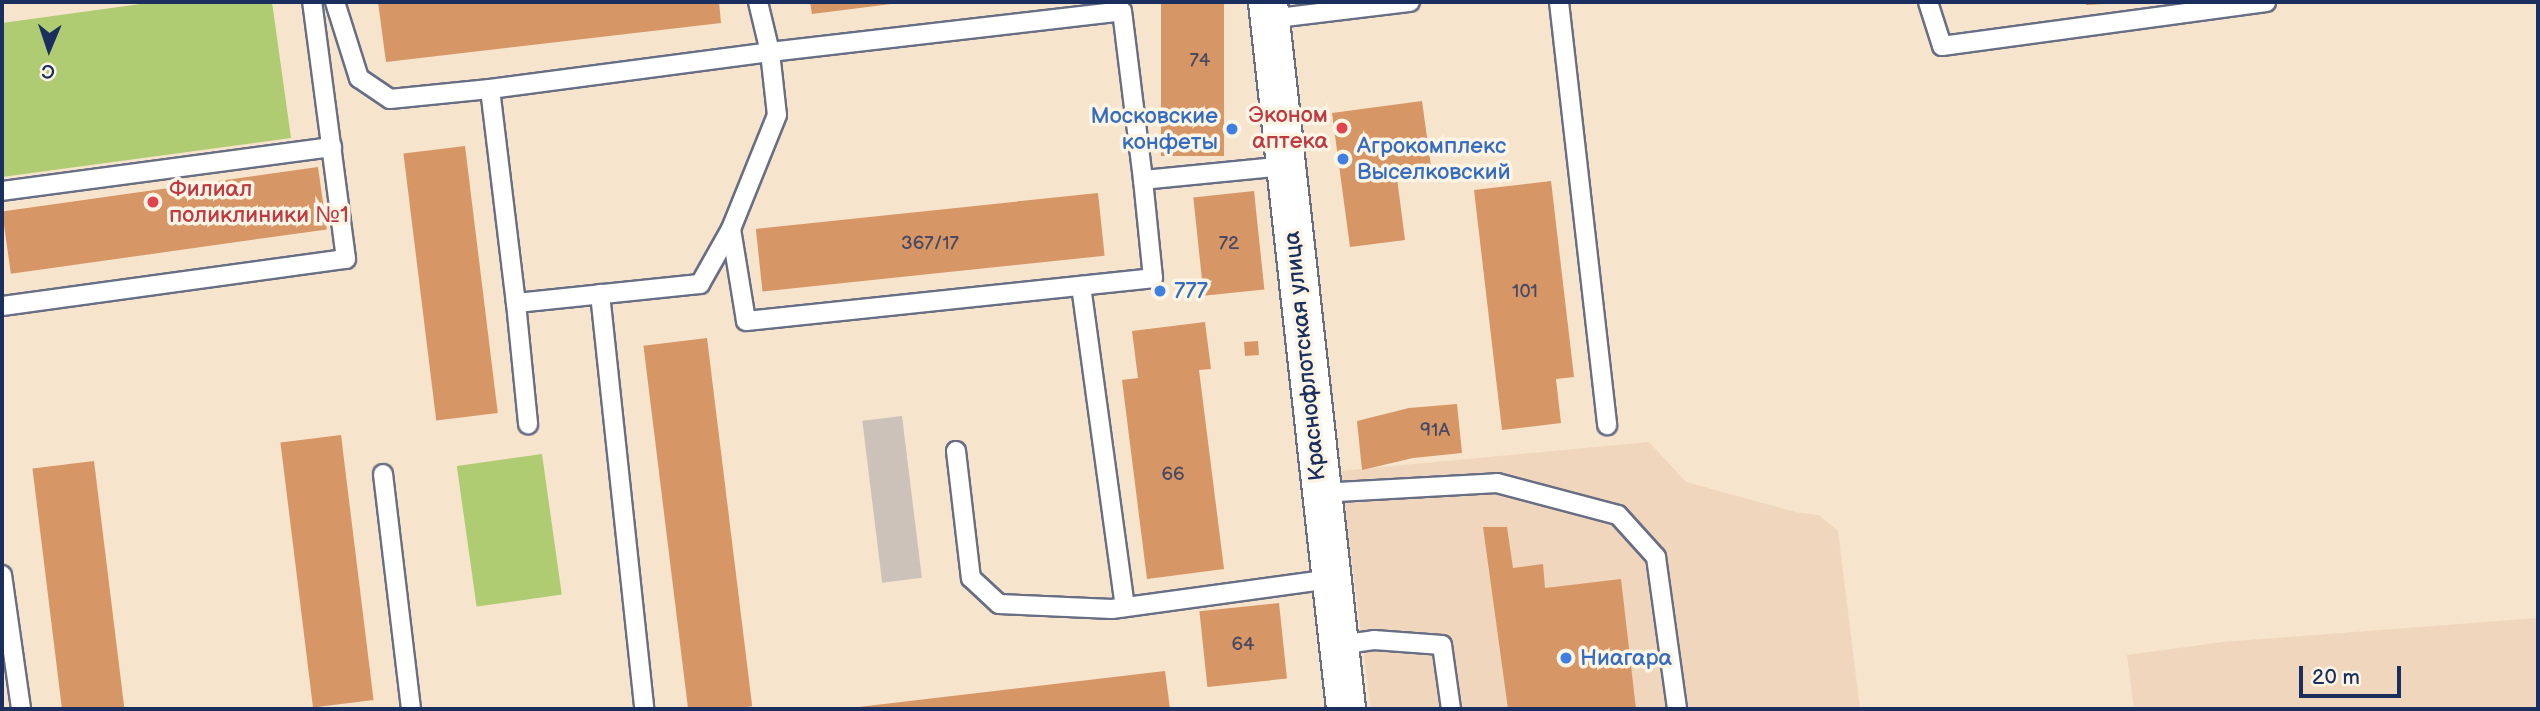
<!DOCTYPE html>
<html>
<head>
<meta charset="utf-8">
<style>
  body { margin:0 }
  #map { position:relative; width:2540px; height:711px; overflow:hidden; background:#f7e4cc; font-family:"Balsamiq Sans",sans-serif }
  div>[style] { position:absolute }
  .built>* { inset:0; background:#efd6bc }
  .industrial>* { inset:0; background:#cdc2b9; transform-origin:0 0 }
  .green>* { inset:0; background:#afcc72; transform-origin:0 0 }
  .building>* { inset:0; background:#d69666; transform-origin:0 0 }
  .roads { filter:drop-shadow(2px 0 #686e84) drop-shadow(-2px 0 #686e84) drop-shadow(0 2px #686e84) drop-shadow(0 -2px #686e84) }
  .lane>* { height:18px; margin:-9px; padding:0 9px; transform-origin:9px; border-radius:9px; background:#fff }
  .secondary>* { height:38px; margin:-19px; padding:0 19px; transform-origin:19px; border-radius:19px; background:#fff }
  .dots>* { width:19px; height:19px; translate:-50% -50%; box-sizing:border-box; border:4px solid #fcf5e5; border-radius:50% }
  span { translate:-50% -50%; white-space:nowrap; text-align:center; line-height:1.15; -webkit-text-stroke:7px #fcf5e5; paint-order:stroke }
  .number-label { font-size:19px; color:#4a4960 }
  .number-label span { -webkit-text-stroke-width:0 }
  .health-label { font-size:23px; color:#be3a42 }
  .right { translate:-100% -50%; text-align:right }
  .left { translate:0 -50%; text-align:left }
  .shop-label { font-size:23px; color:#366cbe }
  .street-label { font-size:23px; color:#1b2f5e }
  .frame { position:absolute; inset:0; border:4px solid #1b2f5e; pointer-events:none }
  .north { position:absolute; left:14px; top:14px; width:70px; height:70px; -webkit-text-stroke:5px #fcf5e5; paint-order:stroke; rotate:182deg; font-size:19px; font-weight:700; line-height:28px; text-align:center; color:#1b2f5e }
  .north::after { content:''; display:block; margin:auto; width:24px; height:32px; background:#1b2f5e; clip-path:polygon(50% 0,100% 100%,50% 72%,0 100%) }
  .scale { position:absolute; left:2299px; top:666px; width:102px; height:32px; box-sizing:border-box; border:4px solid #1b2f5e; border-top:0; padding-left:9px; font-size:21px; line-height:24px; white-space:nowrap; color:#1b2f5e; -webkit-text-stroke:5px #fcf5e5; paint-order:stroke }
</style>
</head>
<body>
<div id="map">
  <div class="built">
    <div style="clip-path:polygon(1649px 442px,1686px 482px,1795px 512px,1819px 515px,1838px 531px,1860px 709px,1371px 709px,1340px 471px)"></div>
    <div style="clip-path:polygon(2538px 618px,2538px 709px,2134px 709px,2127px 655px,2223px 642px)"></div>
  </div>
  <div class="industrial">
    <div style="left:902px;top:416px;width:163px;height:40px;rotate:83deg"></div>
  </div>
  <div class="green">
    <div style="clip-path:polygon(155px 2px,272px 2px,291px 138px,2px 177px,2px 23px)"></div>
    <div style="left:542px;top:454px;width:142px;height:86px;rotate:82deg"></div>
  </div>
  <div class="building">
    <div style="clip-path:polygon(378px 2px,719px 2px,721px 23px,386px 62px)"></div>
    <div style="clip-path:polygon(810px 2px,899px 2px,899px 3px,812px 14px)"></div>
    <div style="left:1161px;top:2px;width:63px;height:154px"></div>
    <div style="clip-path:polygon(2086px 2px,2104px 2px,2104px 4px,2086px 5px)"></div>
    <div style="clip-path:polygon(1422px 101px,1432px 174px,1397px 178px,1405px 240px,1350px 247px,1332px 113px)"></div>
    <div style="left:465px;top:146px;width:269px;height:62px;rotate:83deg"></div>
    <div style="left:318px;top:167px;width:63px;height:319px;rotate:82deg"></div>
    <div style="clip-path:polygon(1551px 181px,1574px 377px,1556px 379px,1561px 423px,1502px 430px,1474px 190px)"></div>
    <div style="left:1254px;top:191px;width:99px;height:61px;rotate:84deg"></div>
    <div style="left:1098px;top:193px;width:63px;height:344px;rotate:84deg"></div>
    <div style="clip-path:polygon(1205px 322px,1211px 369px,1199px 370px,1224px 569px,1147px 579px,1122px 380px,1138px 378px,1132px 331px)"></div>
    <div style="left:707px;top:338px;width:371px;height:64px;rotate:83deg"></div>
    <div style="left:1258px;top:341px;width:14px;height:14px;rotate:86deg"></div>
    <div style="clip-path:polygon(1457px 404px,1462px 453px,1413px 458px,1362px 470px,1357px 421px,1409px 408px)"></div>
    <div style="left:341px;top:435px;width:267px;height:61px;rotate:83deg"></div>
    <div style="left:94px;top:461px;width:250px;height:62px;rotate:83deg"></div>
    <div style="clip-path:polygon(1483px 527px,1507px 527px,1513px 568px,1543px 564px,1545px 588px,1621px 579px,1636px 709px,1508px 709px)"></div>
    <div style="left:1279px;top:603px;width:76px;height:80px;rotate:84deg"></div>
    <div style="clip-path:polygon(1165px 671px,1170px 709px,850px 709px,850px 708px)"></div>
  </div>
  <div class="roads">
    <div class="lane">
      <div style="left:335px;top:2px;width:80px;rotate:72.5deg"></div>
      <div style="left:359px;top:78px;width:37px;rotate:34deg"></div>
      <div style="left:390px;top:99px;width:100px;rotate:-5.7deg"></div>
      <div style="left:490px;top:89px;width:216px;rotate:83.1deg"></div>
      <div style="left:516px;top:303px;width:185px;rotate:-5.9deg"></div>
      <div style="left:700px;top:284px;width:63px;rotate:-60.6deg"></div>
      <div style="left:758px;top:2px;width:51px;rotate:76.5deg"></div>
      <div style="left:770px;top:52px;width:354px;rotate:-6.6deg"></div>
      <div style="left:1122px;top:11px;width:170px;rotate:82.9deg"></div>
      <div style="left:1143px;top:180px;width:143px;rotate:-5.6deg"></div>
      <div style="left:1559px;top:2px;width:426px;rotate:83.5deg"></div>
      <div style="left:1928px;top:2px;width:46px;rotate:72.3deg"></div>
      <div style="left:1942px;top:46px;width:327px;rotate:-7.7deg"></div>
      <div style="left:1269px;top:19px;width:142px;rotate:-6.9deg"></div>
      <div style="left:490px;top:89px;width:282px;rotate:-7.5deg"></div>
      <div style="left:770px;top:52px;width:63px;rotate:83.7deg"></div>
      <div style="left:777px;top:115px;width:123px;rotate:112deg"></div>
      <div style="left:731px;top:229px;width:93px;rotate:80.7deg"></div>
      <div style="left:746px;top:321px;width:409px;rotate:-6deg"></div>
      <div style="left:1153px;top:278px;width:99px;rotate:-95.8deg"></div>
      <div style="left:2px;top:191px;width:333px;rotate:-7.6deg"></div>
      <div style="left:1081px;top:286px;width:324px;rotate:82.2deg"></div>
      <div style="left:600px;top:294px;width:417px;rotate:83.9deg"></div>
      <div style="left:516px;top:303px;width:122px;rotate:84.3deg"></div>
      <div style="left:2px;top:306px;width:347px;rotate:-7.8deg"></div>
      <div style="left:346px;top:259px;width:259px;rotate:-97.5deg"></div>
      <div style="left:956px;top:451px;width:128px;rotate:83.3deg"></div>
      <div style="left:971px;top:578px;width:38px;rotate:43deg"></div>
      <div style="left:999px;top:604px;width:113px;rotate:2.5deg"></div>
      <div style="left:1112px;top:609px;width:220px;rotate:-7.8deg"></div>
      <div style="left:383px;top:474px;width:237px;rotate:83.2deg"></div>
      <div style="left:1320px;top:493px;width:177px;rotate:-3.2deg"></div>
      <div style="left:1497px;top:483px;width:125px;rotate:14.8deg"></div>
      <div style="left:1618px;top:515px;width:57px;rotate:47.9deg"></div>
      <div style="left:1656px;top:557px;width:153px;rotate:82.1deg"></div>
      <div style="left:2px;top:575px;width:135px;rotate:81.9deg"></div>
      <div style="left:1339px;top:645px;width:35px;rotate:-8deg"></div>
      <div style="left:1374px;top:640px;width:68px;rotate:4.2deg"></div>
      <div style="left:1442px;top:645px;width:65px;rotate:82deg"></div>
    </div>
    <div class="secondary">
      <div style="left:1268px;top:2px;width:711px;rotate:83.7deg"></div>
    </div>
  </div>
  <div class="dots">
    <div style="left:1342px;top:128px;background:#e0444e"></div>
    <div style="left:1232px;top:129px;background:#3f7fe0"></div>
    <div style="left:1343px;top:159px;background:#3f7fe0"></div>
    <div style="left:153px;top:202px;background:#e0444e"></div>
    <div style="left:1160px;top:291px;background:#3f7fe0"></div>
    <div style="left:1566px;top:658px;background:#3f7fe0"></div>
  </div>
  <div class="number-label">
    <span style="left:1200px;top:61px">74</span>
    <span style="left:930px;top:244px">367/17</span>
    <span style="left:1229px;top:244px">72</span>
    <span style="left:1525px;top:292px">101</span>
    <span style="left:1435px;top:431px">91А</span>
    <span style="left:1173px;top:475px">66</span>
    <span style="left:1243px;top:645px">64</span>
  </div>
  <div class="health-label">
    <span class="right" style="left:1328px;top:128px">Эконом<br>аптека</span>
    <span class="left" style="left:169px;top:202px">Филиал<br>поликлиники №1</span>
  </div>
  <div class="shop-label">
    <span class="right" style="left:1218px;top:129px">Московские<br>конфеты</span>
    <span class="left" style="left:1357px;top:159px">Агрокомплекс<br>Выселковский</span>
    <span class="left" style="left:1174px;top:291px">777</span>
    <span class="left" style="left:1580px;top:658px">Ниагара</span>
  </div>
  <div class="street-label">
    <span style="left:1305px;top:356px;rotate:-96deg">Краснофлотская улица</span>
  </div>
  <div class="frame"></div>
  <div class="north">С</div>
  <div class="scale">20 m</div>
</div>
</body>
</html>
